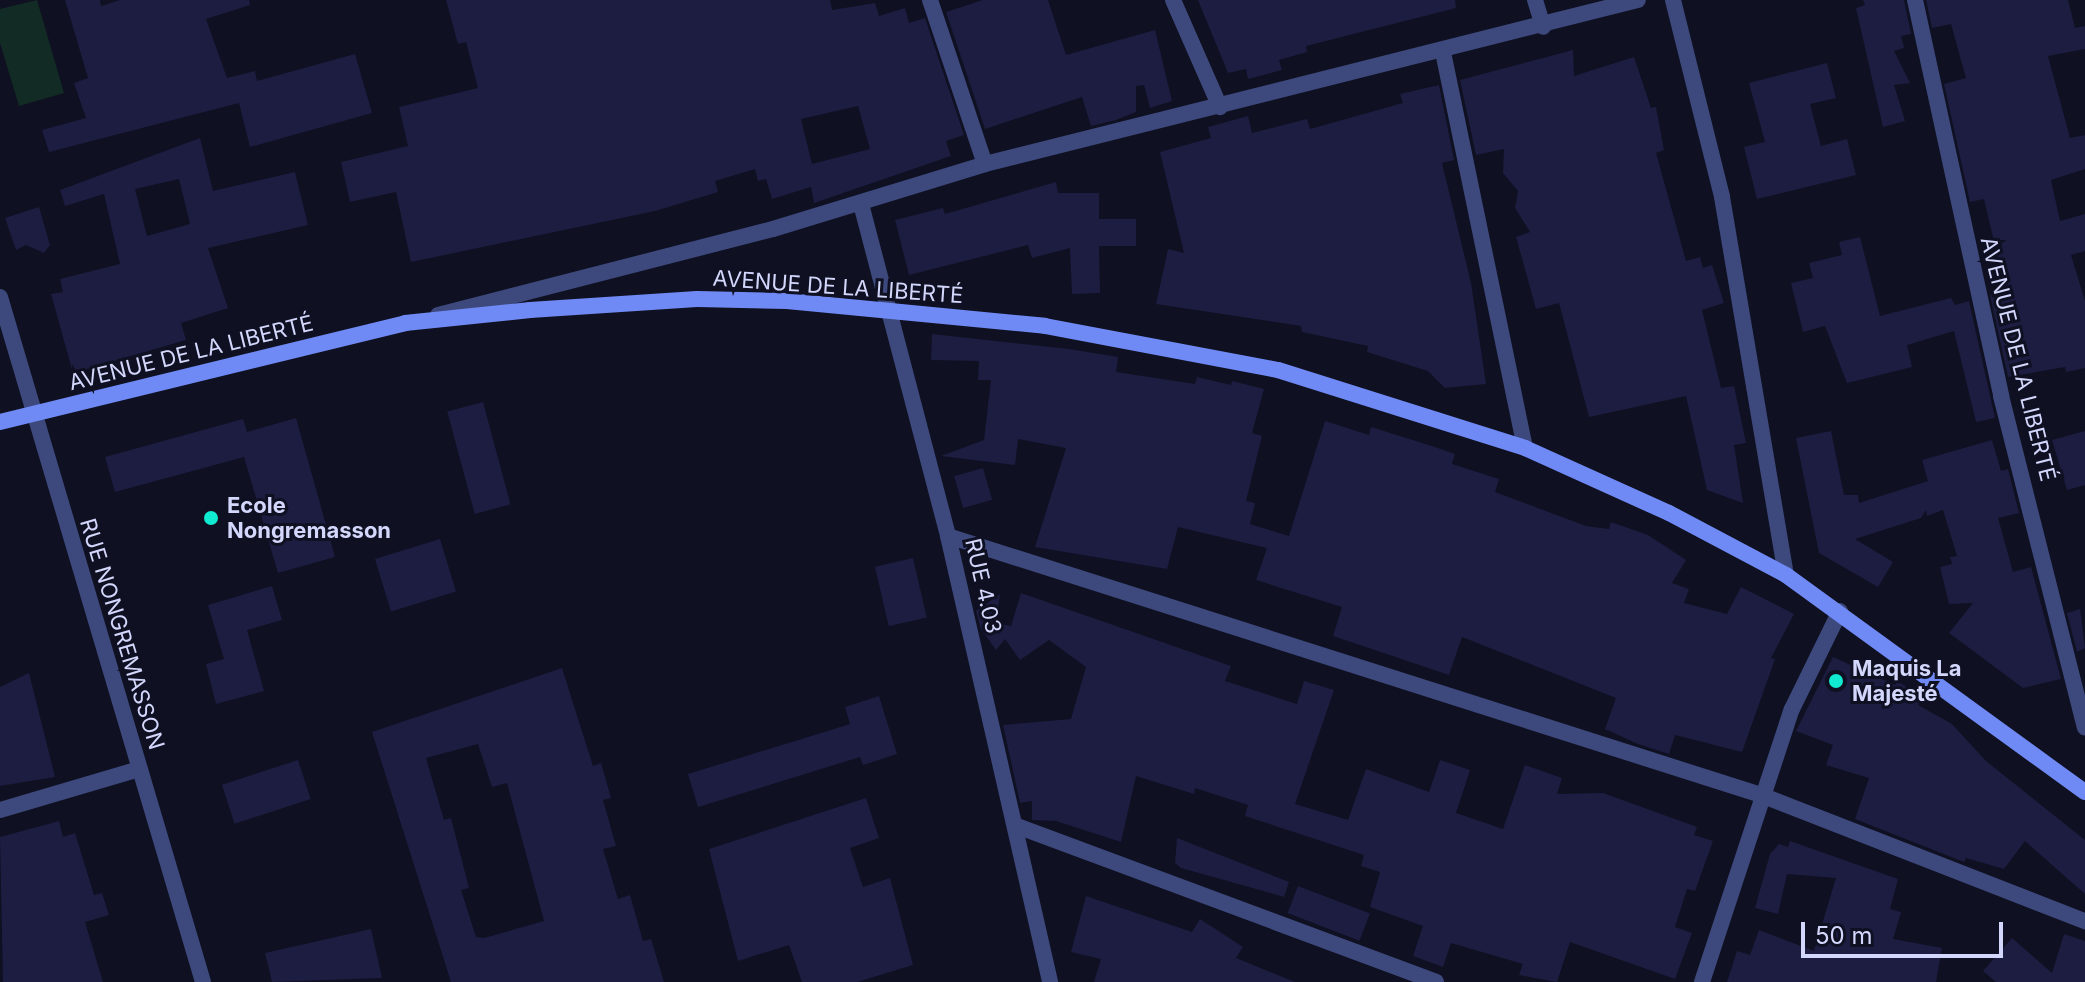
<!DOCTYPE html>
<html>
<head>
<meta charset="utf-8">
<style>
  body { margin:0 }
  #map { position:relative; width:2085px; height:982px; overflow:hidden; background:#0f1021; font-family:Inter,sans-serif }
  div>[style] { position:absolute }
  .green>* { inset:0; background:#132b25 }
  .building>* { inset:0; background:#1c1d41; transform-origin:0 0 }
  .service>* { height:16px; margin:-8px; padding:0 8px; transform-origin:8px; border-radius:8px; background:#3d497d }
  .minor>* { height:16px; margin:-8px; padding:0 8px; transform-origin:8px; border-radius:8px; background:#3d497d }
  .tertiary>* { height:16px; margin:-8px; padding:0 8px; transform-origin:8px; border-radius:8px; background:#3d497d }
  .secondary>* { height:16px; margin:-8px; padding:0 8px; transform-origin:8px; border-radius:8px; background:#708af5 }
  .dots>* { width:22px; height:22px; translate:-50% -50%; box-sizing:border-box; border:4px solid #0f1021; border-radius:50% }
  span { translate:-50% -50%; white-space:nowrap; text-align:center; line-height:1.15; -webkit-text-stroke:6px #0f1021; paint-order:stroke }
  .street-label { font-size:22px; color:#d3d7fc }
  .poi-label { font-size:22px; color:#d3d7fc; font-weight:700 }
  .left { translate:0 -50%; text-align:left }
  .scale { position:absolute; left:1801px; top:922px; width:202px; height:36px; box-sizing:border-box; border:4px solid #d3d7fc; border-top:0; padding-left:10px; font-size:24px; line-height:28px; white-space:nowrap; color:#d3d7fc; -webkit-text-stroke:6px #0f1021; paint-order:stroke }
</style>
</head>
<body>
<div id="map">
  <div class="green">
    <div style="clip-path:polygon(37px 0,64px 93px,19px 106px,0 43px,0 9px)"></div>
  </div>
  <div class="building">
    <div style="clip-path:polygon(65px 0,100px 0,101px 6px,120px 0,249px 0,250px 5px,206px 19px,227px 78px,255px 71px,257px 81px,355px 54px,372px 113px,250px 147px,239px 103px,49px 152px,42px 130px,86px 118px,74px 83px,88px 78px)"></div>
    <div style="clip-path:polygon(evenodd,446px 0,830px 0,832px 10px,875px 3px,879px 16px,905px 8px,909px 23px,925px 18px,964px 135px,946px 141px,951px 156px,814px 203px,811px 187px,772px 199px,766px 179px,758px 181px,755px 169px,715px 181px,718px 192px,655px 211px,411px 262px,396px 192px,350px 202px,341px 162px,408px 146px,399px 107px,478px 88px,466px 42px,458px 44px,446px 0,858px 106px,870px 149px,812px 164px,801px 119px,858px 106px)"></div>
    <div style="clip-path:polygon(983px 0,1048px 0,1066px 55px,1155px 30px,1172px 101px,1150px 108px,1144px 85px,1136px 86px,1136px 112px,1116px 120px,1091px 126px,1082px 97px,985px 129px,946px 12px)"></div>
    <div style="clip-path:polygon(1198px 0,1455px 0,1456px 8px,1306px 46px,1307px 52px,1279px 60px,1282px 70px,1248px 79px,1246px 69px,1228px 73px)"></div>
    <div style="clip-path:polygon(1863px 0,1904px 0,1911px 34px,1901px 36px,1904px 48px,1894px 51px,1910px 83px,1894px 85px,1905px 121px,1883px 127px,1856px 8px,1865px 5px)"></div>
    <div style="clip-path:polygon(1926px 0,2068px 0,2075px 28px,2085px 26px,2085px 49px,2048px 56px,2070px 138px,2085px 135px,2085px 169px,2051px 180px,2060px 221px,2085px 214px,2085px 251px,2071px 255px,2085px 301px,2085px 368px,2066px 372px,2065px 367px,2008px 377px,1990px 295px,2005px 290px,1996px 250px,1984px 199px,1970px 202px,1944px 84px,1966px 78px,1951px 24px,1932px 28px)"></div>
    <div style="clip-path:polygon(1573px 50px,1574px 76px,1634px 57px,1651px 108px,1656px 107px,1664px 150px,1656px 153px,1686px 261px,1700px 257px,1703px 268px,1712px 265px,1724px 303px,1702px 310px,1721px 388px,1734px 386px,1746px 443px,1734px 445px,1743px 503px,1707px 490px,1686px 396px,1589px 417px,1559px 303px,1536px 309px,1516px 237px,1530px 232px,1515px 208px,1518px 191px,1503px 173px,1504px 149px,1476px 155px,1460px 80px)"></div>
    <div style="clip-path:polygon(1827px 63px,1836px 98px,1810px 104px,1821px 146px,1847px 139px,1856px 175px,1757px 199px,1744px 147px,1765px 142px,1749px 83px)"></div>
    <div style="clip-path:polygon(1439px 85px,1454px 160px,1442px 163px,1471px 283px,1486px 384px,1445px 388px,1428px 371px,1367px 352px,1368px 346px,1302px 332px,1301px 326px,1156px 304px,1168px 249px,1184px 253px,1160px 152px,1211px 138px,1208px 127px,1248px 116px,1252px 133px,1307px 119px,1310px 129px,1403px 103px,1400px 94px)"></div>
    <div style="clip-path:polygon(evenodd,200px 138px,213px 191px,295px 172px,308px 225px,208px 248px,228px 308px,181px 323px,186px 340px,73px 373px,51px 294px,63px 292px,60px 279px,120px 264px,104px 194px,65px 206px,60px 190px,200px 138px,179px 179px,190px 224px,147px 236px,135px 189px,179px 179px)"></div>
    <div style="clip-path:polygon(1056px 182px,1058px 193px,1099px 193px,1099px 219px,1136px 219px,1136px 246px,1099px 246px,1100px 293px,1072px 294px,1070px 248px,1032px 258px,1028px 245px,909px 275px,895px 220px,943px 208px,945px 214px)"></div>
    <div style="clip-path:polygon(39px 207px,50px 245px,44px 253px,26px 245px,16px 250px,5px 218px)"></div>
    <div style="clip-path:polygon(1860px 237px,1880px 316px,1951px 298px,1955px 305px,1969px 301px,1995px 418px,1976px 422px,1954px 331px,1907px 345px,1912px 367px,1847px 383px,1825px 326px,1803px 332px,1791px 283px,1813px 278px,1809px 263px,1842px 255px,1839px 242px)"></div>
    <div style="clip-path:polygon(932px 334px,1069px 349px,1118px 357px,1116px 372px,1195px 384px,1197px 377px,1231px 385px,1232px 381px,1264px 389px,1252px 433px,1262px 436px,1246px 501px,1255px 503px,1250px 524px,1289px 536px,1325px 421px,1369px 435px,1371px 427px,1432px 446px,1455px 454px,1452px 464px,1499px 479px,1495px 492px,1586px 526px,1609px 529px,1611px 522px,1648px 535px,1686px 560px,1672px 583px,1689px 589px,1684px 603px,1727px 614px,1741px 587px,1794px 614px,1771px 658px,1775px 659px,1742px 752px,1675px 735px,1669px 754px,1638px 744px,1605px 729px,1616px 698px,1462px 637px,1449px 675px,1333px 636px,1342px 607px,1256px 580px,1267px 548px,1178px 527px,1167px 569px,1035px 547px,1066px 448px,1018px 439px,1015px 465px,941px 456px,984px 440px,991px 380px,978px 380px,979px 361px,931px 360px)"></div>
    <div style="left:483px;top:402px;width:106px;height:37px;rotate:75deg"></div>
    <div style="clip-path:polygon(296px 418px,335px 557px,278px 573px,244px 457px,115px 492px,105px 457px,243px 419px,247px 432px)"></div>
    <div style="clip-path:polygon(1831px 431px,1844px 495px,1858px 495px,1859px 503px,1928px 481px,1922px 460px,1992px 440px,2001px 471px,2008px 469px,2019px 513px,1998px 518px,2013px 572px,2031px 567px,2061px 679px,2023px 688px,1949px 633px,1973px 603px,1949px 604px,1940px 567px,1952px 564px,1950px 557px,1957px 556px,1943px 510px,1927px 516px,1926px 510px,1921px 518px,1855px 539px,1893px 562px,1878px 587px,1819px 553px,1796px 438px)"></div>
    <div style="clip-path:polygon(2085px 431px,2085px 485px,2067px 490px,2052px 440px)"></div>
    <div style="left:983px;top:468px;width:33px;height:30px;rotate:74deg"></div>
    <div style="left:440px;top:539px;width:55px;height:68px;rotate:73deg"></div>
    <div style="left:913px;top:558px;width:61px;height:39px;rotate:77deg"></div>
    <div style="clip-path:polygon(272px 586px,282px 620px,247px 630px,264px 691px,216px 704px,206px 664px,224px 659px,208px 605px)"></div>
    <div style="clip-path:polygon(1021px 593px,1231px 666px,1225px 681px,1297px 704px,1304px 681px,1334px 690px,1295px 804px,1348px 820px,1366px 769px,1429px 792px,1440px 760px,1470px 770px,1456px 813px,1503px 829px,1525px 765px,1562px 778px,1557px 794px,1603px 793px,1697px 827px,1694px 835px,1713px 841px,1695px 891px,1687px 889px,1675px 927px,1692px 933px,1675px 979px,1570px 942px,1557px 982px,1519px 975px,1523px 964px,1451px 943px,1443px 967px,1413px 956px,1423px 926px,1370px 907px,1380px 872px,1361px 866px,1364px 855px,1245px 816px,1248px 805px,1195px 788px,1194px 794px,1136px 776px,1121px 842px,1056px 821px,1032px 820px,1032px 801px,1020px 803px,1003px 725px,1071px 719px,1086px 667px,1049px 640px,1020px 660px,1005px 639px,996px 650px,981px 629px,976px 611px,1000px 594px,996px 623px,1011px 626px)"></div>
    <div style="clip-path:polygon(2080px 609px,2085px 648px,2077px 652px,2067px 613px)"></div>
    <div style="clip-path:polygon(1833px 657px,1895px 685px,1898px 681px,1923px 699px,1918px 705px,1952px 724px,1986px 761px,2085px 840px,2085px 894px,2025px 841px,2004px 869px,1966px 858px,1964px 862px,1855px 819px,1869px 778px,1826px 765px,1833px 745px,1796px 731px)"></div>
    <div style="clip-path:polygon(evenodd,562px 668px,593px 766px,601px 763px,611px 798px,603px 800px,616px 846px,603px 849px,618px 899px,630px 895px,643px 941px,651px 939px,664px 982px,451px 982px,372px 732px,562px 668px,478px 744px,492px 787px,507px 783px,544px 921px,484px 938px,476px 937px,461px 890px,469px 888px,451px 818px,444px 820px,426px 758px,478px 744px)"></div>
    <div style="clip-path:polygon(29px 673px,55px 777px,0 786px,0 687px)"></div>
    <div style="clip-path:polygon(879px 696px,897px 754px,863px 765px,860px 757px,698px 807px,688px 774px,850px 724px,845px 707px)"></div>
    <div style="left:298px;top:760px;width:41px;height:80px;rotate:72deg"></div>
    <div style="clip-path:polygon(866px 798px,879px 838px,850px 848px,863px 887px,890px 878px,913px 965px,857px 982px,802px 982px,789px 945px,738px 961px,709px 849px)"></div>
    <div style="clip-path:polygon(59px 821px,63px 837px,75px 833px,94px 895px,102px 893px,109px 915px,85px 922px,103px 982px,3px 982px,0 837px)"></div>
    <div style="clip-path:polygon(1177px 838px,1289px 882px,1284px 897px,1181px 868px,1175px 863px)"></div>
    <div style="clip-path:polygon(1790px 841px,1898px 879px,1890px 909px,1901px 912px,1893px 939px,1942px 948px,1936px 982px,1727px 982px,1737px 951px,1750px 955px,1759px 930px,1814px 951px,1836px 878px,1787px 874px,1778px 914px,1755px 908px,1770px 854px,1779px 844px,1788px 847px)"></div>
    <div style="left:1298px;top:886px;width:77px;height:29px;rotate:21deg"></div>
    <div style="clip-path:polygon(1086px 896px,1192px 932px,1200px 919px,1243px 947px,1236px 958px,1295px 982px,1094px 982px,1101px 959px,1071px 952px)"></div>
    <div style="clip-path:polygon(371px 929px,382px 978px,272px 982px,265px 953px)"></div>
    <div style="clip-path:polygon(2064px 934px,2085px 941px,2085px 982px,1996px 982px,1983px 971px,2012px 938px,2052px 973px)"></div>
  </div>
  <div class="service">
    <div style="left:930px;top:0;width:173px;rotate:71.5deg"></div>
    <div style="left:1173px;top:0;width:117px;rotate:66.3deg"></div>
    <div style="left:1535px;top:0;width:28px;rotate:73deg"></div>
  </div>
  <div class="minor">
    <div style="left:1673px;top:0;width:203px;rotate:76deg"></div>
    <div style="left:1722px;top:197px;width:383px;rotate:80.4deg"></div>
    <div style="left:1915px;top:0;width:405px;rotate:77.7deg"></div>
    <div style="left:2001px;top:396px;width:342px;rotate:75.8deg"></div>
    <div style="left:1443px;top:52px;width:404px;rotate:78.3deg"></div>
    <div style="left:861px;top:204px;width:343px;rotate:75.3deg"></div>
    <div style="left:948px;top:536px;width:458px;rotate:77.1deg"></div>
    <div style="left:438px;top:315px;width:346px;rotate:-14.4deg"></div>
    <div style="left:773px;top:229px;width:222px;rotate:-17deg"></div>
    <div style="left:985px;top:164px;width:673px;rotate:-14.1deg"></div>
    <div style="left:948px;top:536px;width:853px;rotate:17.67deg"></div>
    <div style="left:1761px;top:795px;width:348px;rotate:21.3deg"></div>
    <div style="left:0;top:810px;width:145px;rotate:-16.4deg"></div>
    <div style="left:1017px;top:826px;width:447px;rotate:20.4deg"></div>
    <div style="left:1702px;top:982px;width:287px;rotate:-71.8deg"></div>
    <div style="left:1792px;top:709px;width:109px;rotate:-63.9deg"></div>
  </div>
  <div class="tertiary">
    <div style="left:0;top:297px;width:714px;rotate:73.49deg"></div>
  </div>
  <div class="secondary">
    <div style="left:0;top:422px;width:417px;rotate:-13.7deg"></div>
    <div style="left:405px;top:323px;width:126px;rotate:-5.9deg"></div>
    <div style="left:530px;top:310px;width:167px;rotate:-3.8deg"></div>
    <div style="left:697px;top:299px;width:90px;rotate:1.3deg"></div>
    <div style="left:787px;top:301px;width:259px;rotate:5.5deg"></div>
    <div style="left:1045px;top:326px;width:237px;rotate:10.7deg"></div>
    <div style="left:1278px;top:370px;width:259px;rotate:17.5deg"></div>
    <div style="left:1525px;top:448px;width:158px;rotate:24.3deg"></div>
    <div style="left:1669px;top:513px;width:132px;rotate:27.9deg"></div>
    <div style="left:1786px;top:575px;width:369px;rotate:36deg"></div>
  </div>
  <div class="dots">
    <div style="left:211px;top:518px;background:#10ead0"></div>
    <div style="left:1836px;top:681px;background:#10ead0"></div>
  </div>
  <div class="street-label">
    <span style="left:838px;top:287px;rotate:4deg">AVENUE DE LA LIBERTÉ</span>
    <span style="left:191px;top:353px;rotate:-14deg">AVENUE DE LA LIBERTÉ</span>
    <span style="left:2018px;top:359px;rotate:76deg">AVENUE DE LA LIBERTÉ</span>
    <span style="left:983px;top:586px;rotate:77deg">RUE 4.03</span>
    <span style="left:122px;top:634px;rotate:73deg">RUE NONGREMASSON</span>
  </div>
  <div class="poi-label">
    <span class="left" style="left:227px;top:518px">Ecole<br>Nongremasson</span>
    <span class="left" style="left:1852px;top:681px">Maquis La<br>Majesté</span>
  </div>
  <div class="scale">50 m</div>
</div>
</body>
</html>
